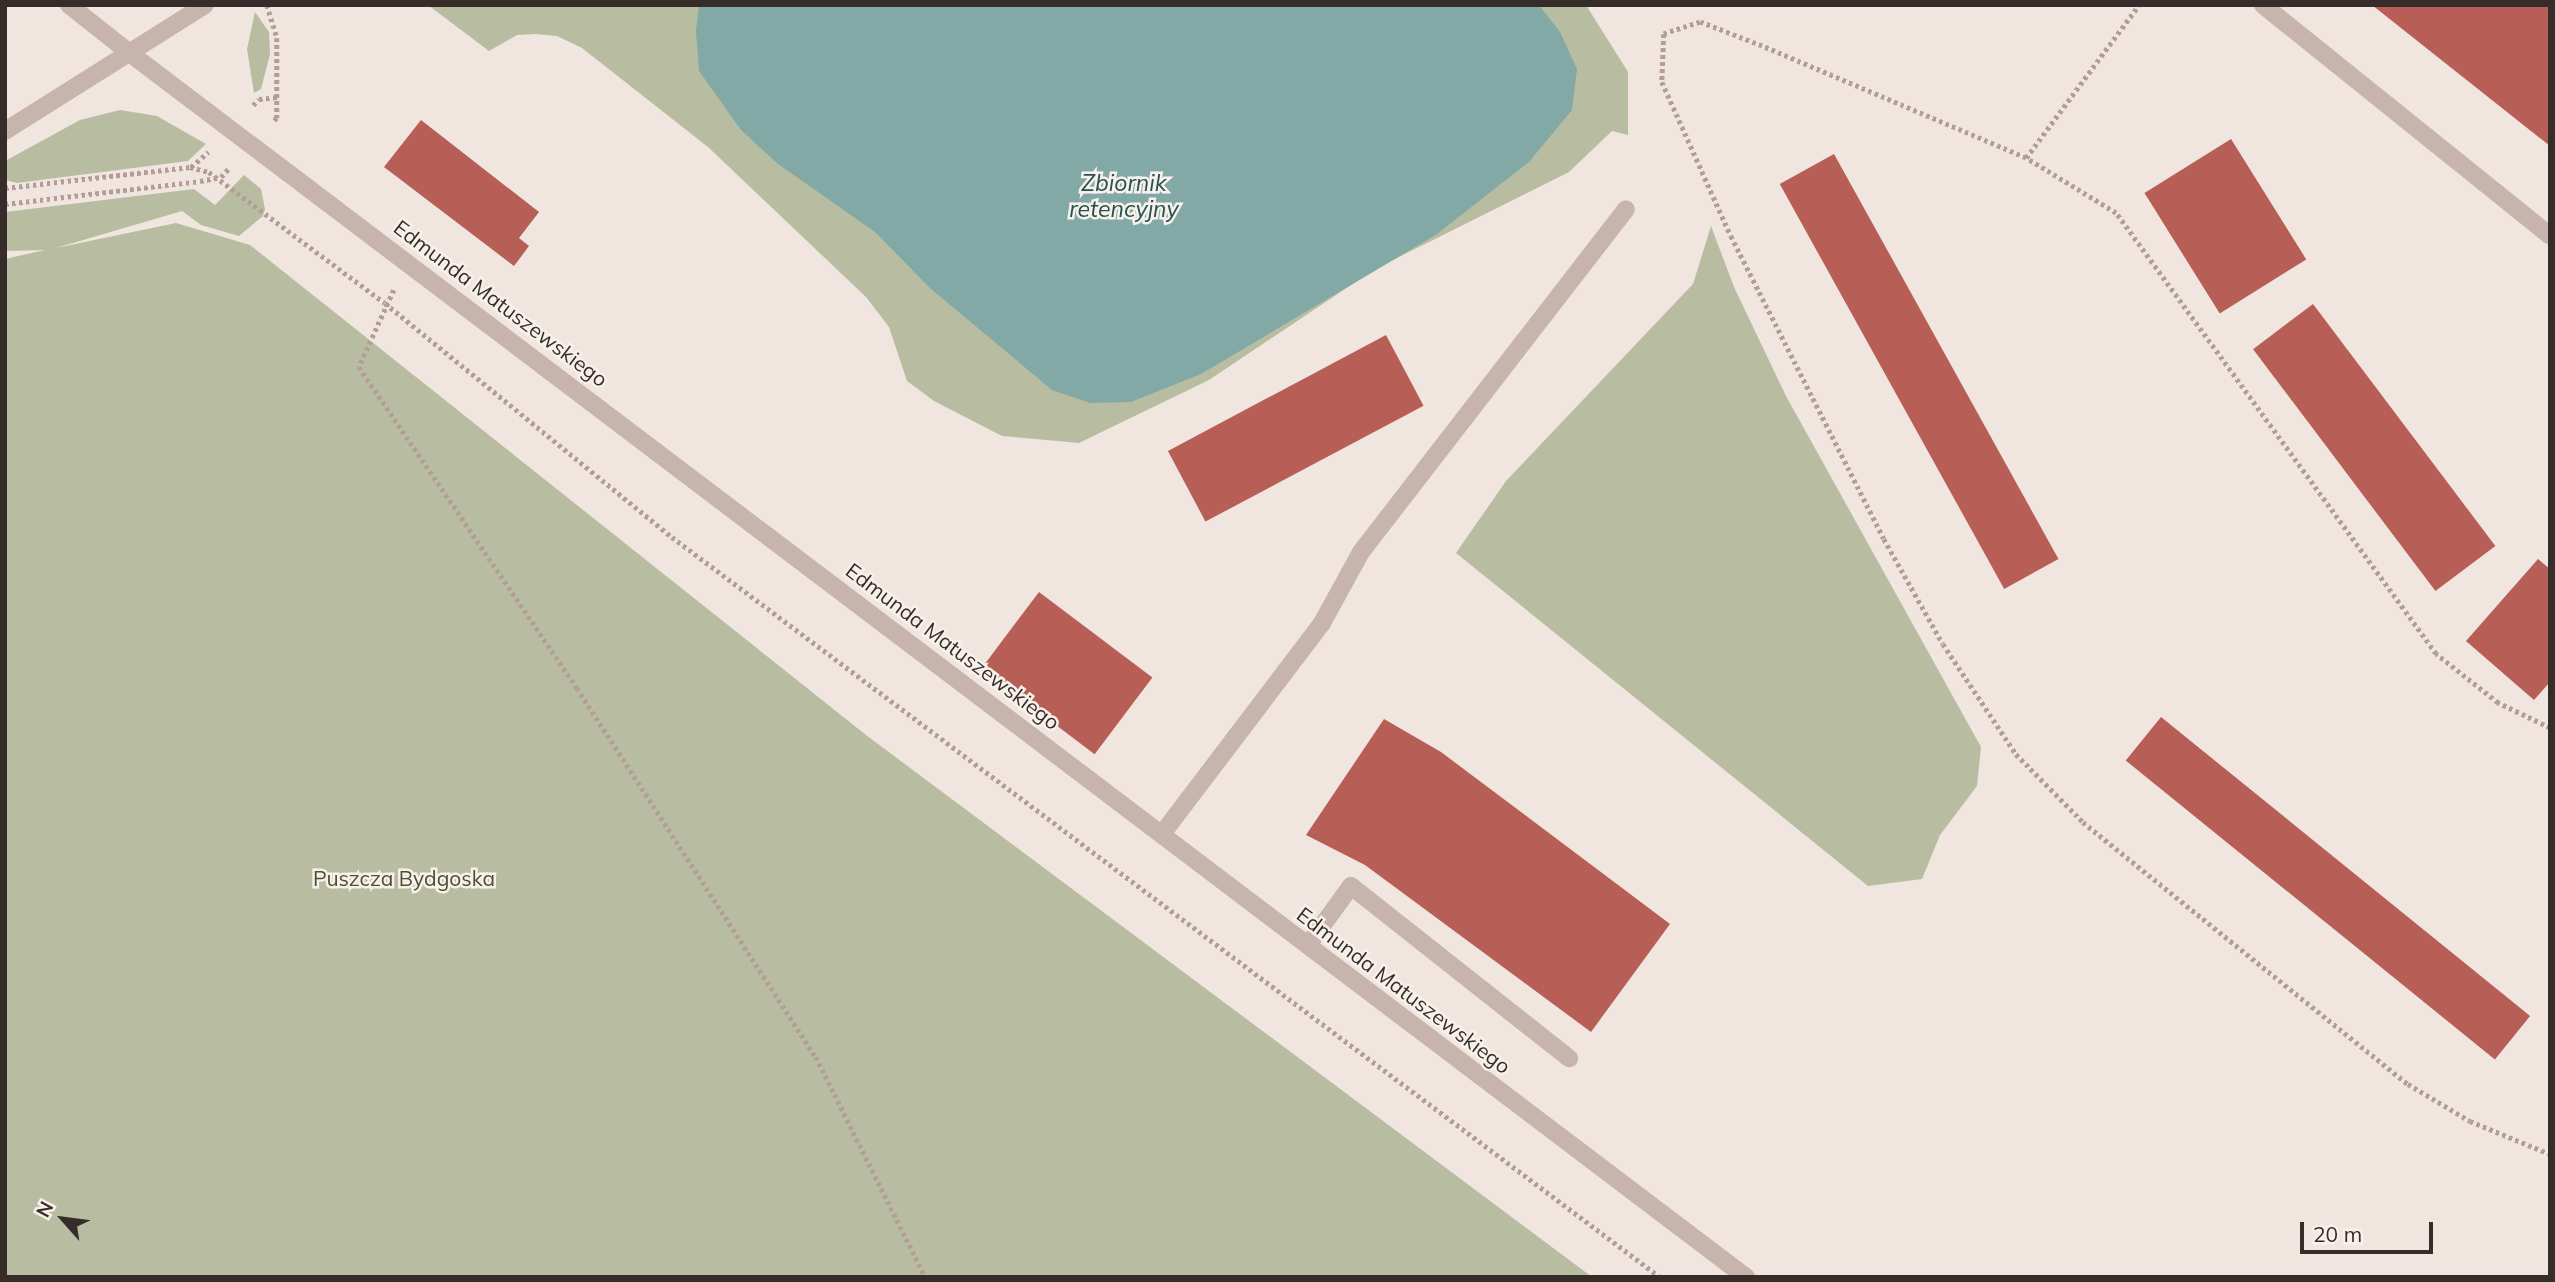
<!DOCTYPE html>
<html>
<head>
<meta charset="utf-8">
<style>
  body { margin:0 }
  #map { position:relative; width:2555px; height:1282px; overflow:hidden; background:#f0e5df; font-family:Mulish,sans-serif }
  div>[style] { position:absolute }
  .green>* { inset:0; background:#b8bda1 }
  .water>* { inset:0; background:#82a9a5 }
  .building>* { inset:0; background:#b75e56; transform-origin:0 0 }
  .path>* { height:4.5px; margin-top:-2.25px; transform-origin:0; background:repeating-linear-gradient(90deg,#b29e97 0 3.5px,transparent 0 7px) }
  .service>* { height:18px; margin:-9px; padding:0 9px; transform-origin:9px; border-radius:9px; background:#c7b4ad }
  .minor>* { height:18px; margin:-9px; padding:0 9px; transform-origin:9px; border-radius:9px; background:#c7b4ad }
  .tertiary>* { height:18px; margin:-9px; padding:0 9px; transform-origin:9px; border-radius:9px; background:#c7b4ad }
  span { translate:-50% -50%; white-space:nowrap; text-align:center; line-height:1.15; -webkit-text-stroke:5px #f8f0eb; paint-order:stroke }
  .street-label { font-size:21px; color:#362c2a }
  .park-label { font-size:21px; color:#4b5131 }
  .water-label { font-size:23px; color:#25524e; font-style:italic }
  .frame { position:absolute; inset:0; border:7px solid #362c2a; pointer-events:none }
  .north { position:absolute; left:28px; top:1184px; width:70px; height:70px; -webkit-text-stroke:5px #f8f0eb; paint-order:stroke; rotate:298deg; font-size:19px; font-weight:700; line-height:28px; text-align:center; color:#362c2a }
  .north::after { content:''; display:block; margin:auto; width:24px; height:32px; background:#362c2a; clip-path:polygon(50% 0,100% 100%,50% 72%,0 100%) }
  .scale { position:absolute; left:2300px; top:1222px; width:133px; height:32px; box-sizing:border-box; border:4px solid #362c2a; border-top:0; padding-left:9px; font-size:21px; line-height:24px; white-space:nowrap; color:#362c2a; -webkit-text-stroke:5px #f8f0eb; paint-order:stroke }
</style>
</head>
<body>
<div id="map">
  <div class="green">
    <div style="clip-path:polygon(428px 5px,1586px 5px,1628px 72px,1628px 135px,1612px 131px,1569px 172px,1375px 269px,1209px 380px,1079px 443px,1002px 436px,934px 401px,907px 381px,889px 327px,866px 297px,708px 147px,582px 48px,557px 36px,536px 34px,517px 35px,489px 51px)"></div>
    <div style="clip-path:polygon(255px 12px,269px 32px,270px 54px,261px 89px,254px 93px,247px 49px)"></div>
    <div style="clip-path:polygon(120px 110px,157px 116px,206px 144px,188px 161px,17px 183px,5px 180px,5px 161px,80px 120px)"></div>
    <div style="clip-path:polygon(244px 175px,261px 189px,265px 209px,263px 216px,239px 236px,201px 225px,182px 211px,56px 248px,176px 223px,250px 245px,866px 735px,1592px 1277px,5px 1277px,5px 259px,45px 250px,5px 251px,5px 212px,194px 189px,215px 205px)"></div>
    <div style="clip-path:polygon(1711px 226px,1734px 287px,1786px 396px,1981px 747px,1977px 786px,1940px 835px,1922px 879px,1868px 886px,1456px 553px,1506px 481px,1693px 284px)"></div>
  </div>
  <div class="water">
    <div style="clip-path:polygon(699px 5px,1539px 5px,1560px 32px,1577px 69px,1572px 110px,1529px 162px,1437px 234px,1201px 374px,1131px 402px,1090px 403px,1052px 390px,931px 289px,875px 232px,778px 164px,741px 130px,699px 71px,696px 31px)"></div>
  </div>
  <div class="building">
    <div style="clip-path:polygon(2372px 5px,2550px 5px,2550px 146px)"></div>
    <div style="clip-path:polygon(421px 120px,539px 212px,519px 238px,529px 246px,514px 266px,384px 167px)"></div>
    <div style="left:2231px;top:139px;width:142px;height:102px;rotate:58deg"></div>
    <div style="left:1834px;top:154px;width:463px;height:62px;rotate:61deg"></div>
    <div style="left:2313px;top:304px;width:303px;height:75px;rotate:53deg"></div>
    <div style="left:1386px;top:335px;width:80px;height:247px;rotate:62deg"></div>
    <div style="clip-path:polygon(2538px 559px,2550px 569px,2550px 682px,2534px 700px,2466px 641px)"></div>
    <div style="left:1039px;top:592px;width:142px;height:96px;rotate:37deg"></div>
    <div style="left:2161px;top:717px;width:475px;height:56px;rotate:39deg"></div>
    <div style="clip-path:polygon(1384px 719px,1441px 752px,1670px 924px,1591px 1032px,1365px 865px,1306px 835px)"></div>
  </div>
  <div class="path">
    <div style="left:267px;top:5px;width:34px;rotate:73deg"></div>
    <div style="left:277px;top:38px;width:80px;rotate:90deg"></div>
    <div style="left:277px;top:118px;width:6px;rotate:135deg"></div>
    <div style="left:253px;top:105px;width:8px;rotate:-45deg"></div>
    <div style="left:259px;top:99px;width:18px;rotate:-6deg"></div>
    <div style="left:2026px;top:158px;width:190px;rotate:-53.6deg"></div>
    <div style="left:191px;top:167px;width:23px;rotate:-41deg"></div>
    <div style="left:5px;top:188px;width:186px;rotate:-6.5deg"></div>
    <div style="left:190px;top:167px;width:20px;rotate:15deg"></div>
    <div style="left:209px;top:172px;width:219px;rotate:36.7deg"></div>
    <div style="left:385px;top:303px;width:370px;rotate:39.2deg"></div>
    <div style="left:672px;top:537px;width:1234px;rotate:36.83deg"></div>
    <div style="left:5px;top:204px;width:196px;rotate:-6.7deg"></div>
    <div style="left:200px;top:181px;width:21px;rotate:-11deg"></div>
    <div style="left:221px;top:177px;width:13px;rotate:-48deg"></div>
    <div style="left:394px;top:290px;width:85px;rotate:114.4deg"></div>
    <div style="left:359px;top:367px;width:388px;rotate:55.8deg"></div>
    <div style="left:577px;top:688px;width:440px;rotate:57.1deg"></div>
    <div style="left:816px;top:1057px;width:246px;rotate:63.6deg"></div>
    <div style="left:2550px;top:728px;width:58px;rotate:-154.3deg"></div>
    <div style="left:2498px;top:703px;width:79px;rotate:-141.7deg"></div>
    <div style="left:2436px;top:654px;width:545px;rotate:-125.97deg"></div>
    <div style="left:2116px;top:213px;width:105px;rotate:-148.6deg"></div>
    <div style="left:2026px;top:158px;width:287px;rotate:-157deg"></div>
    <div style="left:1762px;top:46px;width:66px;rotate:-158.8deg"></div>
    <div style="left:1700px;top:22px;width:38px;rotate:162deg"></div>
    <div style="left:1664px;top:34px;width:48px;rotate:92.4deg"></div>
    <div style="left:1662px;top:82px;width:169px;rotate:65.9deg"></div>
    <div style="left:1731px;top:236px;width:339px;rotate:63.2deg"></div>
    <div style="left:1884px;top:539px;width:120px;rotate:60.7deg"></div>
    <div style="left:1943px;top:644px;width:132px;rotate:56.4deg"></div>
    <div style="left:2016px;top:754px;width:95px;rotate:45.4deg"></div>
    <div style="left:2083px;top:822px;width:417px;rotate:38.9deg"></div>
    <div style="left:2408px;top:1084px;width:72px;rotate:30.8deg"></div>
    <div style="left:2470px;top:1121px;width:87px;rotate:22.4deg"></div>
  </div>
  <div class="service">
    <div style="left:2263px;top:5px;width:368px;rotate:38.8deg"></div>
    <div style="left:1162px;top:834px;width:265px;rotate:-52.8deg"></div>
    <div style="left:1322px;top:623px;width:81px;rotate:-61.2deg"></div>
    <div style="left:1361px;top:552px;width:433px;rotate:-52.3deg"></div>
    <div style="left:1308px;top:945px;width:73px;rotate:-53.9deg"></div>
    <div style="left:1351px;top:886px;width:278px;rotate:38.3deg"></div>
  </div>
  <div class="minor">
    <div style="left:131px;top:54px;width:2026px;rotate:37.14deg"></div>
  </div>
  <div class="tertiary">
    <div style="left:69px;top:5px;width:79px;rotate:38.3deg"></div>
    <div style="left:5px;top:131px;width:236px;rotate:-32.2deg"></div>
  </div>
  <div class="street-label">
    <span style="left:501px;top:303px;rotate:37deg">Edmunda Matuszewskiego</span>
    <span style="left:953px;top:646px;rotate:37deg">Edmunda Matuszewskiego</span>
    <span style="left:1404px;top:990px;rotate:37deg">Edmunda Matuszewskiego</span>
  </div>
  <div class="park-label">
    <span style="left:404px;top:878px">Puszcza Bydgoska</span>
  </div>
  <div class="water-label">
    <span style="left:1124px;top:196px">Zbiornik<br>retencyjny</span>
  </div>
  <div class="frame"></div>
  <div class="north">N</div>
  <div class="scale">20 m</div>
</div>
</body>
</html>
